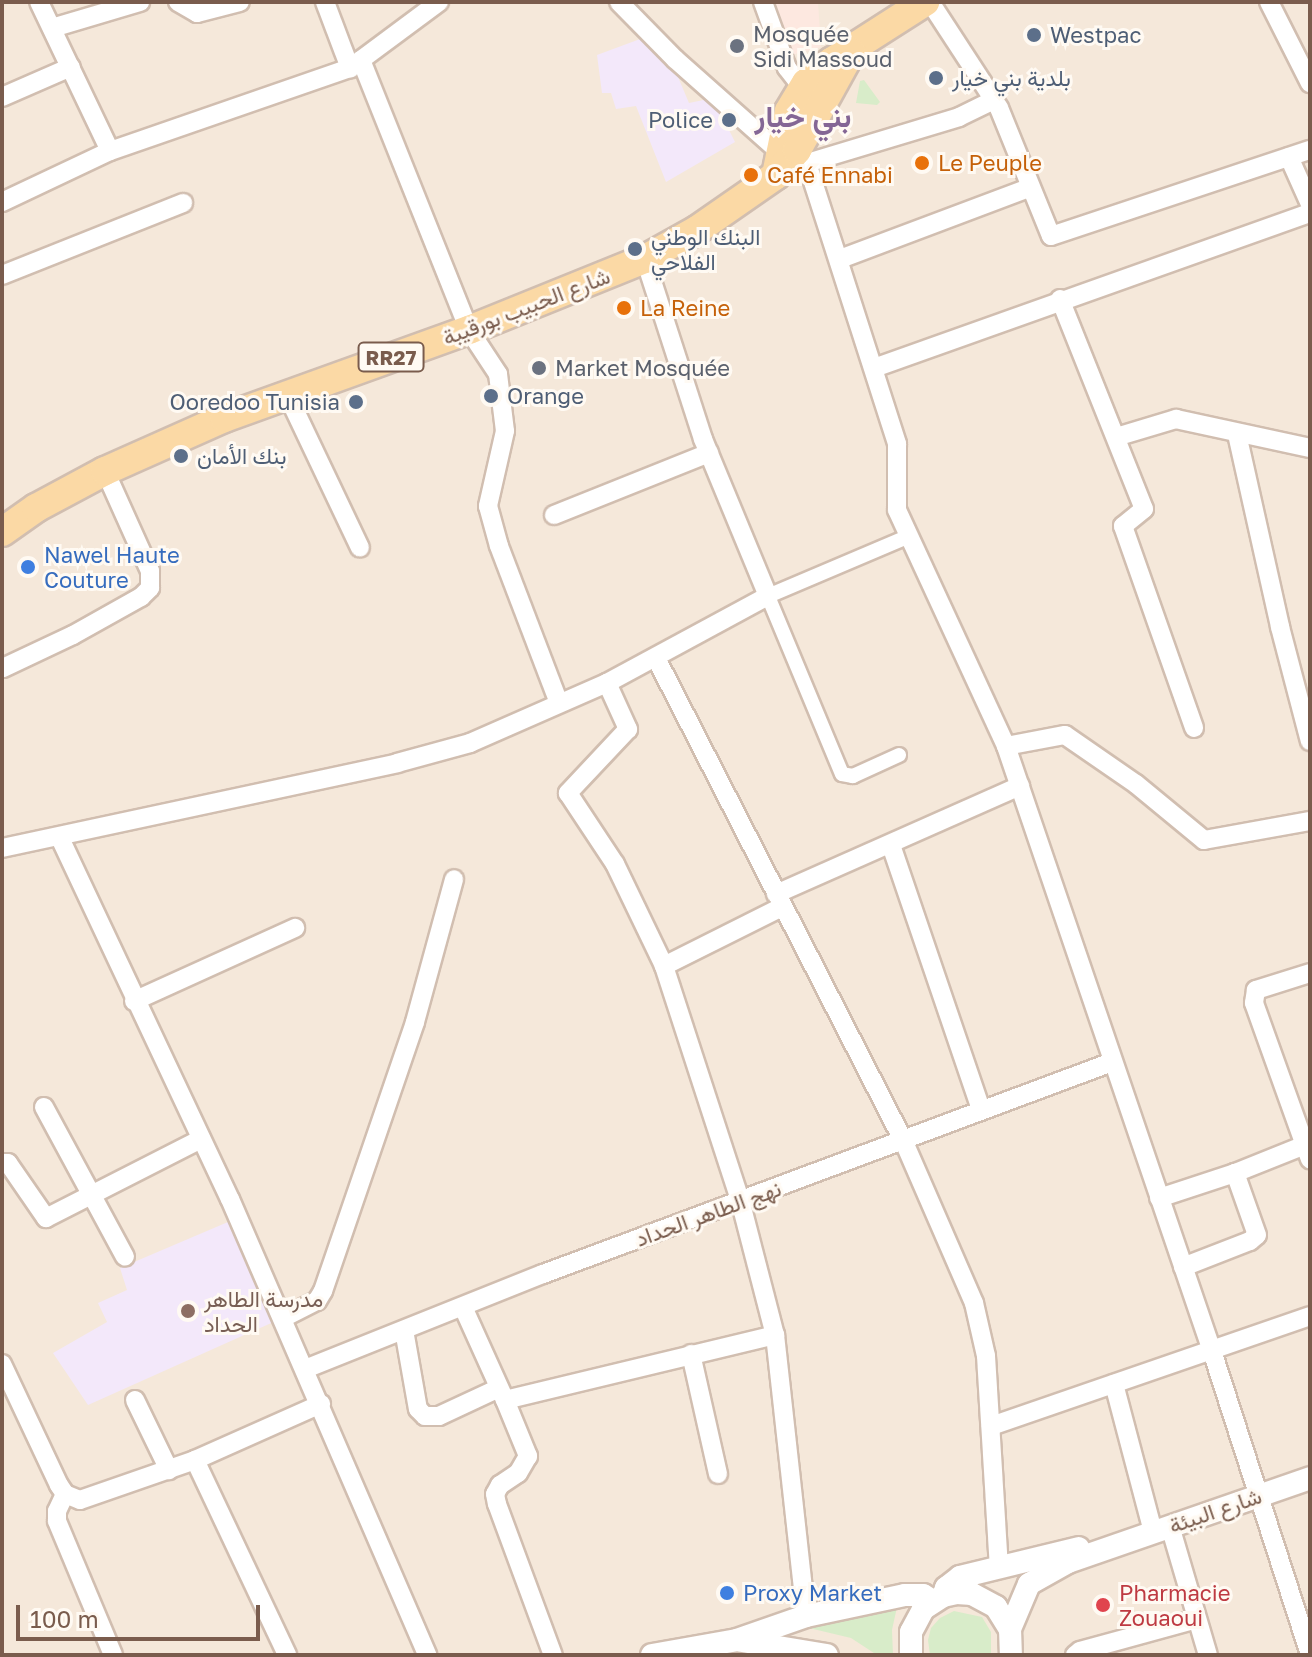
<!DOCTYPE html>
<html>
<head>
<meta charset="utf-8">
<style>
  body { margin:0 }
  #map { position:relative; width:1312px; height:1657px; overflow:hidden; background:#fdf6ec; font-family:"Golos Text",Vazirmatn,sans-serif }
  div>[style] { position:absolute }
  .residential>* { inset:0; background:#f5e8da; transform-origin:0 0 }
  .commercial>* { inset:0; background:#fde8e0 }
  .education>* { inset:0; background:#f3e8fa }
  .green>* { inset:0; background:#d8ecc9 }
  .roads { filter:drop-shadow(2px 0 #d1beb0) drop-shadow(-2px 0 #d1beb0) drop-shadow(0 2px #d1beb0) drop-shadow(0 -2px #d1beb0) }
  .pedestrian>* { height:14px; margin:-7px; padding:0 7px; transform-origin:7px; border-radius:7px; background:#fff }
  .minor>* { height:18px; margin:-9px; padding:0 9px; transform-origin:9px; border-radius:9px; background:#fff }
  .tertiary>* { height:22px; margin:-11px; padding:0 11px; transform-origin:11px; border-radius:11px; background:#fff }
  .primary>* { height:28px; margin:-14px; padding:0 14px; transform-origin:14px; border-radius:14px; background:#fbd9a5 }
  .dots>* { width:22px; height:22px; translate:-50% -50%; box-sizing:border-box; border:4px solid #fffaf3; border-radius:50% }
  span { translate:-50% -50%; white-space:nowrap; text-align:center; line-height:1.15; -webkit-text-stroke:6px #fffaf3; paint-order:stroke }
  .shield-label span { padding:2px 6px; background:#fffaf3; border:2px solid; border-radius:6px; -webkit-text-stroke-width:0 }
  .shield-label { font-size:20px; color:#7a5c4d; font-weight:700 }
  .worship-label { font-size:22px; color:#5b616d }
  .left { translate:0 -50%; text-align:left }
  .service-label { font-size:22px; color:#4e5e75 }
  .right { translate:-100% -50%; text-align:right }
  .food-label { font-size:22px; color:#c56008 }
  .street-label { font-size:22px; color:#7a5c4d }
  .shop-label { font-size:22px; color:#366cbe }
  .education-label { font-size:22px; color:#785e54 }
  .health-label { font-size:22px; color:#be3a42 }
  .district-label { font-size:30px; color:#846695; font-weight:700 }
  .frame { position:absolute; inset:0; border:4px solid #7a5c4d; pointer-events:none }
  .scale { position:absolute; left:16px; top:1605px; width:244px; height:36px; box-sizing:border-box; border:4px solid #7a5c4d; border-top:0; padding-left:10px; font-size:24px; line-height:28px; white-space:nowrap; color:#7a5c4d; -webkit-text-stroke:6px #fffaf3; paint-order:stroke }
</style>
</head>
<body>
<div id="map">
  <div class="residential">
    <div style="left:2px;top:2px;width:1308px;height:1653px"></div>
  </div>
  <div class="commercial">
    <div style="clip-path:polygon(759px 2px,818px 2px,821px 47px,777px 59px)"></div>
  </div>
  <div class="education">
    <div style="clip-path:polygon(659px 32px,689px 103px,713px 98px,735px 142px,666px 182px,636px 106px,616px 109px,611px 93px,602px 93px,597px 55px)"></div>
    <div style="clip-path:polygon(235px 1219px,278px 1320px,88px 1405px,53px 1353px,107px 1322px,98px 1303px,127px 1290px,120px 1268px)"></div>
  </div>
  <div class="green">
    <div style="clip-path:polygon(864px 80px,880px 102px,877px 105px,856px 103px,860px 81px)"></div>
    <div style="clip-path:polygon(897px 1607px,892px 1630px,893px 1655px,877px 1655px,851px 1638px,809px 1628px)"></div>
    <div style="clip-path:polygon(954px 1611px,982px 1617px,991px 1632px,991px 1655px,930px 1655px,928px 1640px,931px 1628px,940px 1618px)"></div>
  </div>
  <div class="roads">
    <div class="pedestrian">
      <div style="left:899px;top:755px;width:51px;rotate:155.5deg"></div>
      <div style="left:853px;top:776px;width:11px;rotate:-170deg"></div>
      <div style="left:842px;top:774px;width:193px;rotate:-112.6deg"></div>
      <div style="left:768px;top:596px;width:151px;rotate:-23deg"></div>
    </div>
    <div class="minor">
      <div style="left:39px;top:2px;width:165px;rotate:64.5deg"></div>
      <div style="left:178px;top:2px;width:22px;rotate:30deg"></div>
      <div style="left:197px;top:13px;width:44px;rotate:-14.3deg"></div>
      <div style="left:325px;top:2px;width:71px;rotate:69.3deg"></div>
      <div style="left:619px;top:2px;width:80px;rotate:45.5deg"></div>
      <div style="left:675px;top:59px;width:142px;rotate:41.6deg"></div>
      <div style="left:763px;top:2px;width:70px;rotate:70deg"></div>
      <div style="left:787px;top:68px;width:34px;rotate:52deg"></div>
      <div style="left:930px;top:2px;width:126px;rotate:56.9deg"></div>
      <div style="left:999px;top:108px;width:138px;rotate:67.9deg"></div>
      <div style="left:1051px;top:236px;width:273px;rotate:-18.4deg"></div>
      <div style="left:1269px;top:2px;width:91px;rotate:63.2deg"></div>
      <div style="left:52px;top:28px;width:92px;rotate:-16.5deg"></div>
      <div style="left:361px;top:60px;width:291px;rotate:68.2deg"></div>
      <div style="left:469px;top:330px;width:53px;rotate:56.6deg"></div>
      <div style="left:498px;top:374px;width:57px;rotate:83deg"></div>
      <div style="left:505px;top:431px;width:77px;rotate:102.8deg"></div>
      <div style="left:488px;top:506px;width:41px;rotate:74.6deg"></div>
      <div style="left:499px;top:546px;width:168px;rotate:69.1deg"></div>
      <div style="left:2px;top:97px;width:75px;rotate:-23.5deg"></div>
      <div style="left:790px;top:142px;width:27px;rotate:51deg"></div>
      <div style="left:807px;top:163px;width:295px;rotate:72.2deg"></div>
      <div style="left:897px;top:444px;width:66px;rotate:90deg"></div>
      <div style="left:897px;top:510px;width:260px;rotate:65.2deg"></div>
      <div style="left:1006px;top:746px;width:639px;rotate:71.2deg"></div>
      <div style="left:1212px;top:1351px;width:319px;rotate:72.1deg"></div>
      <div style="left:1289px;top:157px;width:51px;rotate:65.9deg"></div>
      <div style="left:807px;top:163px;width:159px;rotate:-16.8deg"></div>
      <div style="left:959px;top:117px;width:39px;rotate:-26deg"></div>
      <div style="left:2px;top:202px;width:119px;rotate:-25.3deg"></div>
      <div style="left:110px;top:151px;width:254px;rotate:-19.1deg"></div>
      <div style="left:350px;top:68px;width:111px;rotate:-36.6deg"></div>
      <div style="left:840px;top:259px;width:202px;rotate:-20.6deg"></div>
      <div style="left:2px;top:275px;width:195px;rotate:-21.7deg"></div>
      <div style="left:1060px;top:299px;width:226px;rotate:68.2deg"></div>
      <div style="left:1144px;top:509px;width:27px;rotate:141deg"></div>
      <div style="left:1123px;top:526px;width:214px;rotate:70.6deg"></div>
      <div style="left:874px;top:368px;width:463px;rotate:-19.6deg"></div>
      <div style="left:287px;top:394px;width:170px;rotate:64.6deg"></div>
      <div style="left:1237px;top:434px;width:198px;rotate:77.4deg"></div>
      <div style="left:1280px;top:627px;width:118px;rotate:75.3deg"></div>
      <div style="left:1116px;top:437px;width:63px;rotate:-16.7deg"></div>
      <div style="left:1176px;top:419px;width:137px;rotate:12.2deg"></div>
      <div style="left:554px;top:515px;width:167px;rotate:-21.8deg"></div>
      <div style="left:656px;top:658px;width:544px;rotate:62.87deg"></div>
      <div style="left:904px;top:1142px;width:176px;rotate:66.5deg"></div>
      <div style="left:974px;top:1303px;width:54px;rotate:77.2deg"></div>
      <div style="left:986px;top:1356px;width:210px;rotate:86.5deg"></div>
      <div style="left:3px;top:668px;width:77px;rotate:-25.2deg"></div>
      <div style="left:73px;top:635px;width:78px;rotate:-29.2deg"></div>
      <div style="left:141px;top:597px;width:13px;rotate:-45deg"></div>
      <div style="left:150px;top:588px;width:17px;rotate:-90deg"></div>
      <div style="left:150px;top:571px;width:110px;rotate:-114.2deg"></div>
      <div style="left:607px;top:683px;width:51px;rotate:65.5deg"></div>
      <div style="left:628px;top:729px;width:88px;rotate:133.2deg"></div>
      <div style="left:568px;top:793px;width:85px;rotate:56.5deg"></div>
      <div style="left:615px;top:864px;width:113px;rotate:64.3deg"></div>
      <div style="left:664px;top:966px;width:246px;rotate:72deg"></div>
      <div style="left:740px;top:1200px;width:139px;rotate:75.5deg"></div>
      <div style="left:775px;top:1335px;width:283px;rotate:83.7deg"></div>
      <div style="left:1006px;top:746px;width:60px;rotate:-10.6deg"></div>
      <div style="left:1065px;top:735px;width:86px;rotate:34.6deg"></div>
      <div style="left:1136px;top:784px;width:88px;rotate:39.5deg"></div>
      <div style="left:1204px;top:840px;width:108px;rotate:-10.2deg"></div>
      <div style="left:60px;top:838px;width:399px;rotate:64.8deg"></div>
      <div style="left:230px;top:1199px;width:497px;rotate:66.6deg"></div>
      <div style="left:891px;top:845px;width:280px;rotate:71.2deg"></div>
      <div style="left:2px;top:848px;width:404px;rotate:-12.1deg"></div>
      <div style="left:397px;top:763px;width:76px;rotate:-15.3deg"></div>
      <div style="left:470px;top:743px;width:150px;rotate:-23.7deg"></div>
      <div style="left:607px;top:683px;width:183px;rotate:-28.4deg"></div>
      <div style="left:768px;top:596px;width:170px;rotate:-112.5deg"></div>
      <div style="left:703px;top:439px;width:189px;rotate:-107.9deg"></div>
      <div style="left:776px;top:894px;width:267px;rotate:-23.9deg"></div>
      <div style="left:664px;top:966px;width:132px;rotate:-26.6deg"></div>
      <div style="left:1310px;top:973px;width:57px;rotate:162.5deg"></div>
      <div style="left:1256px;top:990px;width:13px;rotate:99deg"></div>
      <div style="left:1254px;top:1003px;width:166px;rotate:70.3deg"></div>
      <div style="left:134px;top:1001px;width:177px;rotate:-24.4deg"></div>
      <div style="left:44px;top:1107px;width:170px;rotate:61.6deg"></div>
      <div style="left:2px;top:1163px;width:6px"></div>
      <div style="left:8px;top:1163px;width:67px;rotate:55.4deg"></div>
      <div style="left:46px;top:1218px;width:174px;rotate:-27deg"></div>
      <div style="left:1159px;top:1198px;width:80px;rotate:-18.2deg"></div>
      <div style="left:1183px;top:1267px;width:72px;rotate:-21.2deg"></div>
      <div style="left:1250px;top:1241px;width:9px;rotate:-41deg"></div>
      <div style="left:1257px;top:1235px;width:66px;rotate:-109.5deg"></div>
      <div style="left:1235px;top:1173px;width:75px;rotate:-21.8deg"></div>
      <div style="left:463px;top:1307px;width:102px;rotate:65.7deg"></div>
      <div style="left:505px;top:1400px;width:278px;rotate:-13.5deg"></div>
      <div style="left:283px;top:1318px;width:38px;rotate:-27deg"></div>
      <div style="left:317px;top:1301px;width:12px;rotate:-59deg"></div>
      <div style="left:323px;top:1291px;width:284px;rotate:-71.1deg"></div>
      <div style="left:415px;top:1022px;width:148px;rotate:-74.7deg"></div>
      <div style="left:404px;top:1330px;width:80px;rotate:80deg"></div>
      <div style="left:418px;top:1409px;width:10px;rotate:45deg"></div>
      <div style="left:425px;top:1416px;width:14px"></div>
      <div style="left:439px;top:1416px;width:66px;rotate:-25deg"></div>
      <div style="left:691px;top:1354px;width:123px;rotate:77.3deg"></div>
      <div style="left:2px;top:1364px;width:134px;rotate:64.8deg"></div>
      <div style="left:59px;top:1485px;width:11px;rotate:56deg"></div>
      <div style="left:65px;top:1494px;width:16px;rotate:22deg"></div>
      <div style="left:80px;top:1500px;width:122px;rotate:-19.2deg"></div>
      <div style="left:195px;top:1460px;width:138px;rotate:-24deg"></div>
      <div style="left:305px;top:1369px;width:256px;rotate:-21.8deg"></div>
      <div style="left:543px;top:1274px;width:607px;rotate:-20.43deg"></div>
      <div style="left:1114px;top:1384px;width:153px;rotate:75.2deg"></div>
      <div style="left:135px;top:1400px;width:78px;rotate:64.1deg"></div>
      <div style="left:505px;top:1400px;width:61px;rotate:67.7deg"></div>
      <div style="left:528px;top:1456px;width:20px;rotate:120deg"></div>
      <div style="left:518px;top:1473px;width:22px;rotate:146deg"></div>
      <div style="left:500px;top:1485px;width:10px;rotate:119deg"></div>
      <div style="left:495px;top:1494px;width:10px;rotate:79deg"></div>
      <div style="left:497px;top:1504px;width:161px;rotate:69.7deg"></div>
      <div style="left:991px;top:1426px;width:337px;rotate:-19deg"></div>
      <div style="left:195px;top:1460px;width:216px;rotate:64.7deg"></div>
      <div style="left:65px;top:1494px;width:19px;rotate:115deg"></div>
      <div style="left:57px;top:1511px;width:10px;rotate:90deg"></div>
      <div style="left:57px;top:1521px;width:145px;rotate:67.3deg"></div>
      <div style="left:1170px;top:1526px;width:134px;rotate:73.6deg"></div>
      <div style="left:1075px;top:1655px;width:6px;rotate:-39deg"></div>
      <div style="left:1080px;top:1651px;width:121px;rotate:-15.3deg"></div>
    </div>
    <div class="tertiary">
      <div style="left:943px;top:1596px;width:9px;rotate:-69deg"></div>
      <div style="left:946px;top:1588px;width:18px;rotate:-38deg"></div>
      <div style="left:960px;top:1577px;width:122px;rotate:-13.7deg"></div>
      <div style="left:1010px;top:1629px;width:49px;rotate:-67.1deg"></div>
      <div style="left:1029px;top:1584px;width:45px;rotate:-29.4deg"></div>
      <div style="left:1068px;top:1562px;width:256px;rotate:-19.1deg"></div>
      <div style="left:742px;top:1641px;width:86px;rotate:9.4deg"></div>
      <div style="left:652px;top:1655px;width:86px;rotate:-10deg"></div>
      <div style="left:737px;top:1640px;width:73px;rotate:-19.2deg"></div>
      <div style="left:806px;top:1616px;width:101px;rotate:-12deg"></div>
      <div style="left:905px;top:1595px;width:18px"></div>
      <div style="left:923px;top:1595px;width:12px;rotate:31deg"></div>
      <div style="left:911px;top:1655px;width:23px;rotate:-90deg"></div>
      <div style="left:911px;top:1632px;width:26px;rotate:-62deg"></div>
      <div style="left:923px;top:1609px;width:24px;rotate:-33deg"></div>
      <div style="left:943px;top:1596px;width:14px;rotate:-12deg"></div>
      <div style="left:957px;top:1593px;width:15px;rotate:4deg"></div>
      <div style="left:972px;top:1594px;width:27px;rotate:28deg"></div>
      <div style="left:996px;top:1607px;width:26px;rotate:58deg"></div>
      <div style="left:1010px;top:1629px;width:26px;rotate:88deg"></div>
    </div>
    <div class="primary">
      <div style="left:776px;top:175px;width:65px;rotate:-78.5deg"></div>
      <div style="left:789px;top:111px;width:33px;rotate:-59deg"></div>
      <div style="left:806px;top:83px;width:33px;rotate:-40deg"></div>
      <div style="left:831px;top:62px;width:112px;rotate:-32.6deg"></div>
      <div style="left:2px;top:532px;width:42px;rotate:-35.2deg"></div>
      <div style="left:36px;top:508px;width:78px;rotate:-28.2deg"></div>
      <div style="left:105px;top:471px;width:130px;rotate:-24deg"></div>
      <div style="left:224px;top:418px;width:260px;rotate:-19.8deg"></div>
      <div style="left:469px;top:330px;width:190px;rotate:-22deg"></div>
      <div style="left:645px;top:259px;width:60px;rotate:-29.1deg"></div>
      <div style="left:697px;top:230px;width:96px;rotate:-34.8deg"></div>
      <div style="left:776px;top:175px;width:33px;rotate:-50deg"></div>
      <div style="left:797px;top:150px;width:112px;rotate:-61.1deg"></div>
    </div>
  </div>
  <div class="dots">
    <div style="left:1034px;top:35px;background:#5c6f8a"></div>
    <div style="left:737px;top:46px;background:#6b7280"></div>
    <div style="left:936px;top:78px;background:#5c6f8a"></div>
    <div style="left:729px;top:120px;background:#5c6f8a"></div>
    <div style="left:922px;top:163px;background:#e8710a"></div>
    <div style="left:751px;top:175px;background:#e8710a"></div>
    <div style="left:635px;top:249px;background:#5c6f8a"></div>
    <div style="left:624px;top:308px;background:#e8710a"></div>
    <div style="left:539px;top:368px;background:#6b7280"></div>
    <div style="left:491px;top:396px;background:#5c6f8a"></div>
    <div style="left:356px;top:402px;background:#5c6f8a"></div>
    <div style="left:181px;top:456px;background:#5c6f8a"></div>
    <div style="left:28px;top:567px;background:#3f7fe0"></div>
    <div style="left:188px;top:1311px;background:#8d6e63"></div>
    <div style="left:727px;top:1593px;background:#3f7fe0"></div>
    <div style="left:1103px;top:1605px;background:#e0444e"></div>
  </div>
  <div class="shield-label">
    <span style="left:391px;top:357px">RR27</span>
  </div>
  <div class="worship-label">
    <span class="left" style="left:753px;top:46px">Mosquée<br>Sidi Massoud</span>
    <span class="left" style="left:555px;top:368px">Market Mosquée</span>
  </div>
  <div class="service-label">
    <span class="left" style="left:1050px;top:35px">Westpac</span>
    <span class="left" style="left:952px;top:78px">بلدية بني خيار</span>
    <span class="right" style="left:713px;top:120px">Police</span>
    <span class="left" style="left:651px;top:249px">البنك الوطني<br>الفلاحي</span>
    <span class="left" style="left:507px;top:396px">Orange</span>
    <span class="right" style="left:340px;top:402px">Ooredoo Tunisia</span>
    <span class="left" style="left:197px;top:456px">بنك الأمان</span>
  </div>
  <div class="food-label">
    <span class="left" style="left:938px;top:163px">Le Peuple</span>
    <span class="left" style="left:767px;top:175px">Café Ennabi</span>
    <span class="left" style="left:640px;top:308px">La Reine</span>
  </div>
  <div class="street-label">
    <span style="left:526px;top:306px;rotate:-21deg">شارع الحبيب بورقيبة</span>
    <span style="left:708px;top:1213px;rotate:-20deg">نهج الطاهر الحداد</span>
    <span style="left:1215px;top:1510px;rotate:-19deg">شارع البيئة</span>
  </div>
  <div class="shop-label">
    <span class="left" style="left:44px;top:567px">Nawel Haute<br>Couture</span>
    <span class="left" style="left:743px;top:1593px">Proxy Market</span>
  </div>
  <div class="education-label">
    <span class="left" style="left:204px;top:1311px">مدرسة الطاهر<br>الحداد</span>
  </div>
  <div class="health-label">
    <span class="left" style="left:1119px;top:1605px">Pharmacie<br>Zouaoui</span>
  </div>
  <div class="district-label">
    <span style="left:803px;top:116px">بني خيار</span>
  </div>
  <div class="frame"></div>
  <div class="scale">100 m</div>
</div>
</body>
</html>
